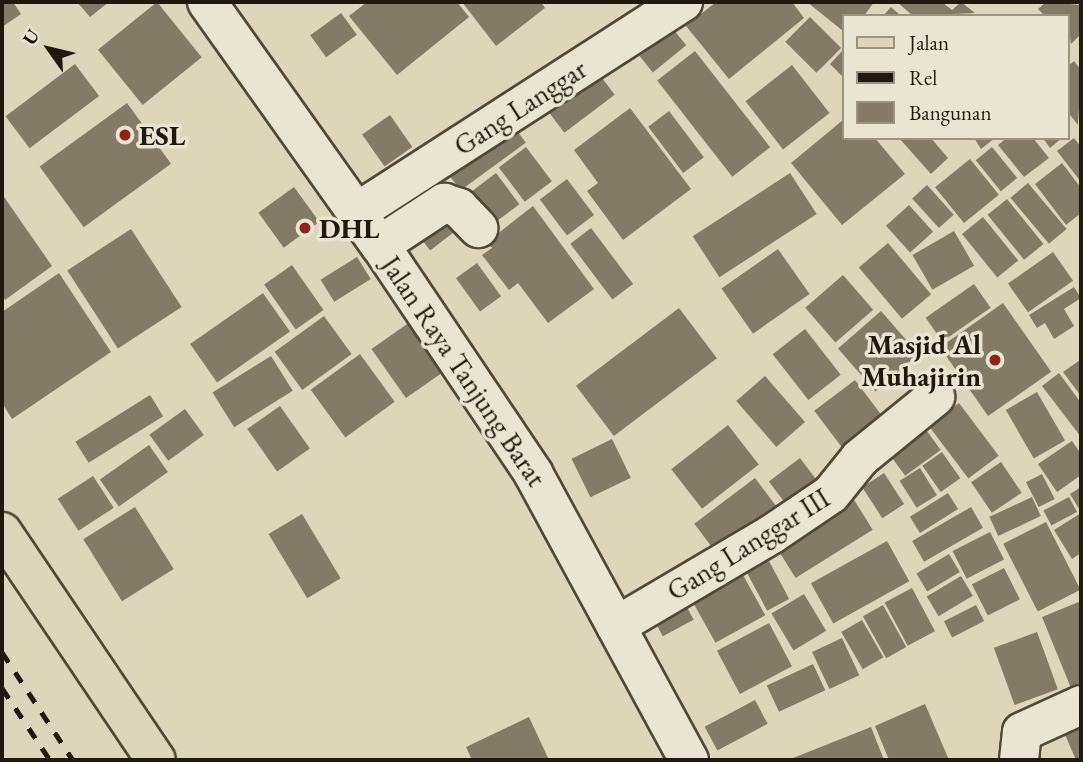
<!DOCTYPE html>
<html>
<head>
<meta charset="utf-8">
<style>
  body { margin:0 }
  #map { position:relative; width:1083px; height:762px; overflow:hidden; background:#ded6ba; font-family:"EB Garamond",serif }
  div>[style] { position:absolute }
  .building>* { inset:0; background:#837b68; transform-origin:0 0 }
  .roads { filter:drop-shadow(2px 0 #50483a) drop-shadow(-2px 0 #50483a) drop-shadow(0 2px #50483a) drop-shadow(0 -2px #50483a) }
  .minor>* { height:38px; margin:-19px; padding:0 19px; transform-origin:19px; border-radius:19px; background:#eae4d2 }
  .primary>* { height:38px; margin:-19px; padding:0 19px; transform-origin:19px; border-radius:19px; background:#ded6ba }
  .rail>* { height:5px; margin-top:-2.5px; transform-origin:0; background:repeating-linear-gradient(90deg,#211910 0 12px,transparent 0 24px) }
  .dots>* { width:19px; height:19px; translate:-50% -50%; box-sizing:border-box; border:4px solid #eae4d2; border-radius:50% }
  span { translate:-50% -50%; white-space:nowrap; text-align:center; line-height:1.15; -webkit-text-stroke:7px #eae4d2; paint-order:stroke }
  .street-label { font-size:28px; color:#211910 }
  .poi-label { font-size:28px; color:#211910; font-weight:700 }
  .left { translate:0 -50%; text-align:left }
  .right { translate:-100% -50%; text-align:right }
  .frame { position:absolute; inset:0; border:4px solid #211910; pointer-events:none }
  .legend { position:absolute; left:842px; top:14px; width:228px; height:126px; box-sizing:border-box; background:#eae4d2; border:2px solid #9a9384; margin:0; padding:9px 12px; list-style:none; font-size:21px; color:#211910 }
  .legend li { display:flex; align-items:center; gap:14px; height:35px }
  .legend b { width:35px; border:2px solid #9a9384 }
  .north { position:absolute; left:14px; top:14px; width:70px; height:70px; -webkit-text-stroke:5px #eae4d2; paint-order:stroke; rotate:304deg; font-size:19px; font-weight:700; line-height:28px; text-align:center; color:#211910 }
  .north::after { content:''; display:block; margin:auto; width:24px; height:32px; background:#211910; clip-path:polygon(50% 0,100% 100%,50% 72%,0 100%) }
</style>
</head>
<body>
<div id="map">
  <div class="building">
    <div style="clip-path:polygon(2px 2px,13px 2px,21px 14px,2px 27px)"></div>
    <div style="clip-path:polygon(77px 2px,109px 2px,90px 17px)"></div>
    <div style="left:157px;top:2px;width:71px;height:76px;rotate:51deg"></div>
    <div style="clip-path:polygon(367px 2px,457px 2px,469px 17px,397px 75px,349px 16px)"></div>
    <div style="clip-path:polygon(462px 2px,541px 2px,545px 8px,496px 46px)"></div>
    <div style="clip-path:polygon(716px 2px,792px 2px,804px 18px,729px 79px,686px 26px)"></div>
    <div style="clip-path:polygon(807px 2px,874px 2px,864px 16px,843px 16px,843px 31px)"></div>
    <div style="clip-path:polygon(897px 2px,942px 2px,952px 10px,961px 2px,975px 13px,913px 16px)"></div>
    <div style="clip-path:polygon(1046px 2px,1081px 5px,1081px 34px,1071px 44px,1067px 16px,1045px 16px,1038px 9px)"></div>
    <div style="clip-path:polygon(891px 7px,901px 16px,883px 16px)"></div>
    <div style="left:341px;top:13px;width:27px;height:38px;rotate:54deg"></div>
    <div style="left:810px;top:17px;width:44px;height:35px;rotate:45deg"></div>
    <div style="left:673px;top:29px;width:21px;height:43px;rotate:51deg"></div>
    <div style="clip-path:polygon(843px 50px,843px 77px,830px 64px)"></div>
    <div style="left:695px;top:51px;width:122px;height:48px;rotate:52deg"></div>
    <div style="clip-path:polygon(1074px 61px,1081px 70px,1078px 125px,1067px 111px,1067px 67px)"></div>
    <div style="left:75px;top:64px;width:40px;height:87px;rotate:53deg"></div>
    <div style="left:792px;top:65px;width:61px;height:59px;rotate:52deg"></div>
    <div style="left:593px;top:66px;width:36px;height:63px;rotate:53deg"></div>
    <div style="left:127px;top:103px;width:75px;height:108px;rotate:54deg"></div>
    <div style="clip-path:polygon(630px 108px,691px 189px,623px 240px,587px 191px,598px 183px,574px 150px)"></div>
    <div style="left:669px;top:111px;width:58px;height:26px;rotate:53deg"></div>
    <div style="left:390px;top:115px;width:39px;height:34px;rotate:55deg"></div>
    <div style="clip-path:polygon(843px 120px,843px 138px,875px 138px,905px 174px,842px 225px,791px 163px)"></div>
    <div style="left:510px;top:121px;width:27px;height:81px;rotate:54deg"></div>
    <div style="clip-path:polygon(899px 138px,931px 138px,948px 158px,931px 174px)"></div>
    <div style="clip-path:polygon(974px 138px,995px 138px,981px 149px)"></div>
    <div style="clip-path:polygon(1007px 138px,1033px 138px,1049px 158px,1024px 177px,998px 145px)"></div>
    <div style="clip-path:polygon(1043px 138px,1062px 138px,1050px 148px)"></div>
    <div style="clip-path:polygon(1074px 138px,1081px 147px,1081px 182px,1057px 151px)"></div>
    <div style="left:526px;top:147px;width:43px;height:34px;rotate:53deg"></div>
    <div style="left:992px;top:147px;width:40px;height:21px;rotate:51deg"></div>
    <div style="left:970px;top:159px;width:46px;height:45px;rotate:51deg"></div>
    <div style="clip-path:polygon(1062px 163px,1081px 188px,1081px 213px,1066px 225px,1035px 184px)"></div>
    <div style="left:496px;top:173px;width:39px;height:41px;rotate:53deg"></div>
    <div style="left:790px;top:173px;width:49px;height:116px;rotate:57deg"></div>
    <div style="left:567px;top:179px;width:45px;height:34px;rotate:53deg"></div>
    <div style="left:1028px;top:183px;width:60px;height:23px;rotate:50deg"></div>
    <div style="left:927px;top:185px;width:40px;height:20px;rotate:48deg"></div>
    <div style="left:294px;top:187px;width:43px;height:44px;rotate:54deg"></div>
    <div style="clip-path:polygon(2px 194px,52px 266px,5px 300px,2px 295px)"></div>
    <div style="left:1007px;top:199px;width:58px;height:25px;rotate:51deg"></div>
    <div style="left:909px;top:205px;width:36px;height:31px;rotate:48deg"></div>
    <div style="clip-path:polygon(533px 206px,594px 289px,548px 323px,518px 283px,509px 290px,482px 255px,492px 248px,487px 242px)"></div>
    <div style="left:443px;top:210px;width:24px;height:35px;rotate:52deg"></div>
    <div style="left:983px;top:217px;width:56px;height:27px;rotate:51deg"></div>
    <div style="left:591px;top:228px;width:70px;height:26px;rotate:53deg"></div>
    <div style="left:131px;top:229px;width:93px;height:76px;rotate:57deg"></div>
    <div style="left:954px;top:231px;width:40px;height:48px;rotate:60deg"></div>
    <div style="left:888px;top:243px;width:67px;height:38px;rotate:50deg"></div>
    <div style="left:778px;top:249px;width:55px;height:69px;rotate:55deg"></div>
    <div style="left:1053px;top:252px;width:35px;height:55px;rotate:55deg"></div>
    <div style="left:357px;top:257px;width:26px;height:43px;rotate:58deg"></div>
    <div style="left:477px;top:263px;width:41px;height:26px;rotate:54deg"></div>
    <div style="left:292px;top:265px;width:55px;height:34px;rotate:55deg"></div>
    <div style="clip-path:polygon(59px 273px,111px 352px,12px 419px,2px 403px,2px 312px)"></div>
    <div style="left:843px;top:275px;width:46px;height:50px;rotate:49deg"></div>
    <div style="left:974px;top:284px;width:29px;height:59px;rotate:55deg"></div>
    <div style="clip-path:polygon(1074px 287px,1081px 298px,1064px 309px,1074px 326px,1054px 339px,1045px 323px,1037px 328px,1029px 315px)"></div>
    <div style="left:263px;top:293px;width:47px;height:89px;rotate:55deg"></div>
    <div style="left:1003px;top:303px;width:84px;height:77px;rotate:55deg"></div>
    <div style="left:679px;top:308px;width:63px;height:129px;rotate:53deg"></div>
    <div style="left:881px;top:311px;width:57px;height:57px;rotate:49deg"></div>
    <div style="left:324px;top:316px;width:47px;height:61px;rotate:54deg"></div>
    <div style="left:410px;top:322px;width:60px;height:47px;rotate:55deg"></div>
    <div style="left:805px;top:329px;width:58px;height:41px;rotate:52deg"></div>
    <div style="left:360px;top:354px;width:59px;height:61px;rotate:54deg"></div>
    <div style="left:271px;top:356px;width:41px;height:69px;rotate:58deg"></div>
    <div style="clip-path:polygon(1080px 360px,1081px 362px,1081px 396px,1063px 372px)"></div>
    <div style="clip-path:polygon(1059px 373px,1081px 403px,1081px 437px,1042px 386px)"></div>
    <div style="left:765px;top:376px;width:61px;height:38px;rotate:49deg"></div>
    <div style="left:855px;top:380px;width:59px;height:51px;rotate:53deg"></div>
    <div style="left:1037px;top:392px;width:56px;height:36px;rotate:60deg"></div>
    <div style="left:150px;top:395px;width:25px;height:88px;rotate:58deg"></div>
    <div style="left:959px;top:403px;width:66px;height:38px;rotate:53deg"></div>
    <div style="left:280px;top:406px;width:52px;height:40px;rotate:55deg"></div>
    <div style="left:185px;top:409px;width:32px;height:44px;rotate:54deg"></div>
    <div style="left:916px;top:416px;width:42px;height:44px;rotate:54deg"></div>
    <div style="left:728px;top:425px;width:50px;height:72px;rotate:52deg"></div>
    <div style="left:612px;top:439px;width:43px;height:45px;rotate:64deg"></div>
    <div style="clip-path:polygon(1072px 441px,1081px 454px,1081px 475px,1057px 492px,1038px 464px)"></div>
    <div style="left:149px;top:445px;width:33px;height:60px;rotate:55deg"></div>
    <div style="left:942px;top:452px;width:32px;height:24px;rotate:55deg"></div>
    <div style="left:800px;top:458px;width:45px;height:39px;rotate:53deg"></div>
    <div style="left:1001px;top:462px;width:37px;height:36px;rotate:56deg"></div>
    <div style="left:920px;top:468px;width:32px;height:24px;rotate:58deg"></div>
    <div style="left:884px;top:473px;width:37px;height:26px;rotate:57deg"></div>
    <div style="left:1042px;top:474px;width:28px;height:18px;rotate:63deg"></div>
    <div style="left:93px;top:476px;width:38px;height:42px;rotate:57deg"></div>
    <div style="left:755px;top:478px;width:40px;height:76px;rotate:53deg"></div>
    <div style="clip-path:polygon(1081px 487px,1081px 512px,1070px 494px)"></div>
    <div style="left:948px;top:493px;width:19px;height:45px;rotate:58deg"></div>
    <div style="left:851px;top:495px;width:41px;height:91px;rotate:58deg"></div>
    <div style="left:1032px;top:497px;width:21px;height:47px;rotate:65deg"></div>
    <div style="left:1069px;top:497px;width:17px;height:29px;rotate:62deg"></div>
    <div style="left:135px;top:507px;width:73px;height:61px;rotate:58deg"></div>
    <div style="left:971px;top:507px;width:24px;height:68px;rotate:60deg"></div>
    <div style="clip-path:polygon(1081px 513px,1081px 553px,1072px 559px,1054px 530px)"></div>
    <div style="left:302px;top:514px;width:75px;height:39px;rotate:59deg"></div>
    <div style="left:1046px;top:522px;width:76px;height:48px;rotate:63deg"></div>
    <div style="left:990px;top:532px;width:31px;height:42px;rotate:63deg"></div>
    <div style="left:887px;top:541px;width:46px;height:87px;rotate:61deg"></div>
    <div style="left:949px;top:554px;width:21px;height:38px;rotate:59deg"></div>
    <div style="left:769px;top:561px;width:43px;height:25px;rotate:62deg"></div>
    <div style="left:1004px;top:568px;width:35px;height:36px;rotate:63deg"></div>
    <div style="left:743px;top:575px;width:46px;height:57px;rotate:61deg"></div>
    <div style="left:961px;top:576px;width:23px;height:40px;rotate:59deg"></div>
    <div style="left:912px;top:588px;width:49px;height:31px;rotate:62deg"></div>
    <div style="left:804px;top:594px;width:43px;height:38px;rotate:59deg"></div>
    <div style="left:681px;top:596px;width:27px;height:35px;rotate:62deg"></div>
    <div style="clip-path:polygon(1081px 601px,1081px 683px,1071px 688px,1042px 617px)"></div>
    <div style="left:883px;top:605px;width:48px;height:23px;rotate:61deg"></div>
    <div style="left:976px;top:605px;width:18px;height:36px;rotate:63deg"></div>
    <div style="left:862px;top:620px;width:43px;height:24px;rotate:60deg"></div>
    <div style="left:769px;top:623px;width:49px;height:59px;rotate:62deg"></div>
    <div style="left:1037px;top:632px;width:61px;height:46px;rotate:70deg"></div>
    <div style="left:842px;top:638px;width:41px;height:33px;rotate:65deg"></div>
    <div style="left:813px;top:664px;width:29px;height:51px;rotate:65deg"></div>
    <div style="left:755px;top:700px;width:27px;height:57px;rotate:62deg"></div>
    <div style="clip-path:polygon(925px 704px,949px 760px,889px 760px,875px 726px)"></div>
    <div style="clip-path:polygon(1081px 711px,1081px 759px,1076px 760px,1059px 721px)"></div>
    <div style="clip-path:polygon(529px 717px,549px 760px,472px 760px,466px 747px)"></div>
    <div style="clip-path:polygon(871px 727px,884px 760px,788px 760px)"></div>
  </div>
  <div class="roads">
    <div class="minor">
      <div style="left:207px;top:2px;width:298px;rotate:54.6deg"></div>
      <div style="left:380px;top:245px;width:275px;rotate:56.1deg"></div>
      <div style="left:533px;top:473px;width:327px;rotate:61.5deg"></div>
      <div style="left:357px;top:212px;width:388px;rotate:-32.8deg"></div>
      <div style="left:380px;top:245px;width:77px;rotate:-33.3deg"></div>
      <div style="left:444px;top:203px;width:16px;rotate:18deg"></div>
      <div style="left:459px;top:208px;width:28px;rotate:46deg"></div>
      <div style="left:616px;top:626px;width:181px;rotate:-30.5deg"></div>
      <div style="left:772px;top:534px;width:71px;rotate:-34.1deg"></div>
      <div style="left:831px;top:494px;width:46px;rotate:-51.1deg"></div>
      <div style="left:860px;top:458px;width:97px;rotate:-39.1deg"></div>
      <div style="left:1019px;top:760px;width:28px;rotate:-84deg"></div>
      <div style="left:1022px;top:732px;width:65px;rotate:-24.6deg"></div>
    </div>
    <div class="primary">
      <div style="left:2px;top:532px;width:275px;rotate:56deg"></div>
    </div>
  </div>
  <div class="rail">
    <div style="left:2px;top:652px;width:129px;rotate:56.7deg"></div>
    <div style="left:2px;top:688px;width:87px;rotate:56.3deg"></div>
  </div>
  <div class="dots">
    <div style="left:125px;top:135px;background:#8f2418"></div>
    <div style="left:305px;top:228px;background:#8f2418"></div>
    <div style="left:995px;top:360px;background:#8f2418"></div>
  </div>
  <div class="street-label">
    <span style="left:520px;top:107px;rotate:-33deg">Gang Langgar</span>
    <span style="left:464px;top:371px;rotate:56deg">Jalan Raya Tanjung Barat</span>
    <span style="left:748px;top:544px;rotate:-32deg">Gang Langgar III</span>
  </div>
  <div class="poi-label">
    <span class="left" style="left:139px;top:135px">ESL</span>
    <span class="left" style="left:319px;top:228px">DHL</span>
    <span class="right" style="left:981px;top:360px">Masjid Al<br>Muhajirin</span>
  </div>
  <div class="frame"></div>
  <ul class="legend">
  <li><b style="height:9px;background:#ded6ba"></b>Jalan</li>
  <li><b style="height:9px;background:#211910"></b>Rel</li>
  <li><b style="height:19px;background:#837b68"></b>Bangunan</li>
  </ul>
  <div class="north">U</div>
</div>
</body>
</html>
